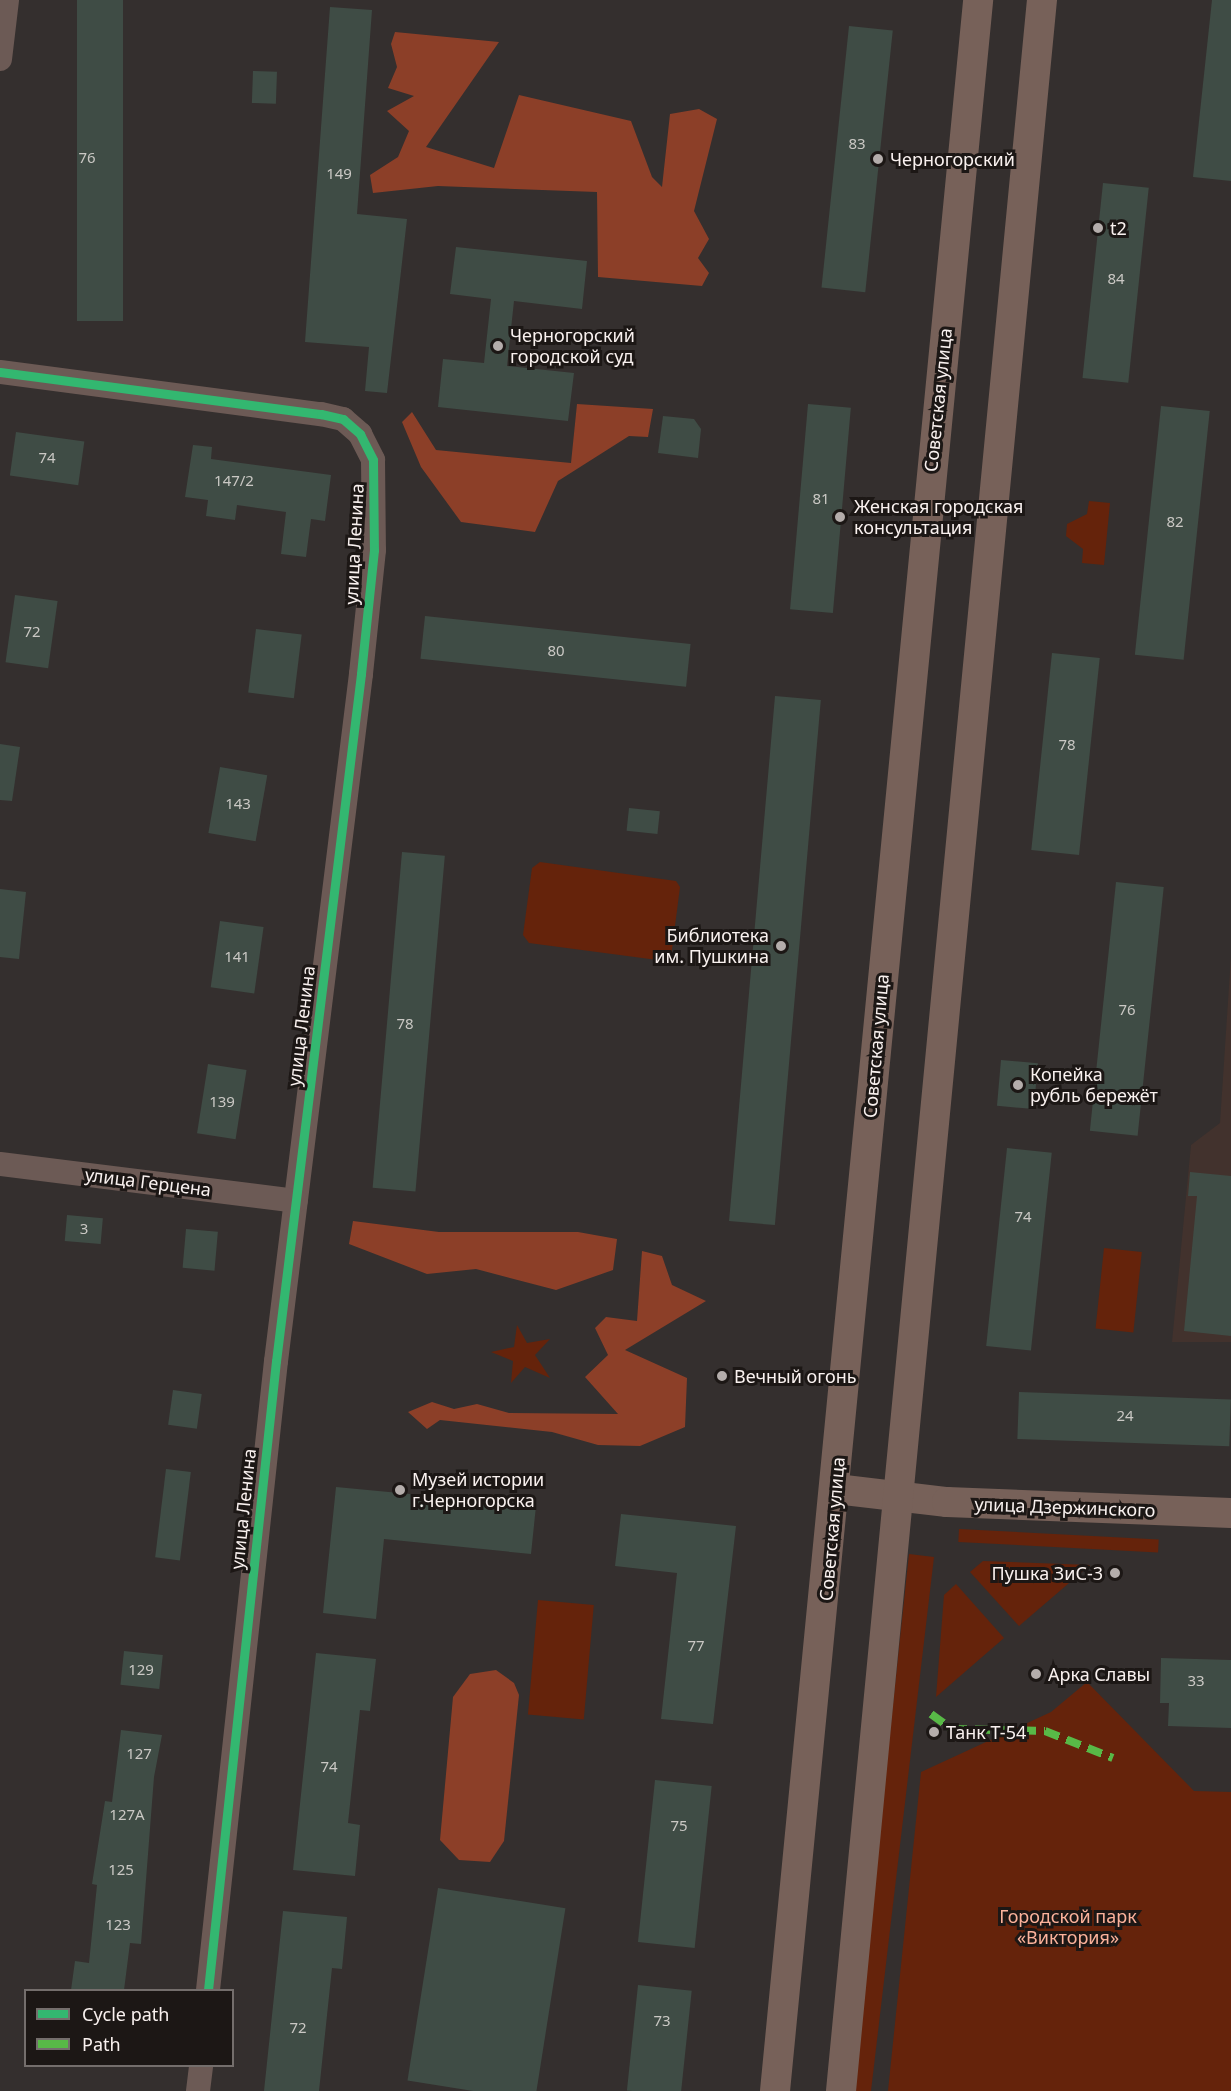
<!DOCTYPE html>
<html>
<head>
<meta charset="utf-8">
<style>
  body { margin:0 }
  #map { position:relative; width:1231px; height:2091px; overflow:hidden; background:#342f2e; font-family:"Noto Sans",sans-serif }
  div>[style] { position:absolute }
  .built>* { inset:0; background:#42322d }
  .green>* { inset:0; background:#65230b; transform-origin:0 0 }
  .forest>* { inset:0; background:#8c3f28 }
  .building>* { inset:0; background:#3f4c45; transform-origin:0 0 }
  .minor>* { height:24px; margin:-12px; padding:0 12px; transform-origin:12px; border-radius:12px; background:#6c5a55 }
  .major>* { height:30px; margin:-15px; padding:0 15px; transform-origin:15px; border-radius:15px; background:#776159 }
  .quiet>* { height:8px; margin-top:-4px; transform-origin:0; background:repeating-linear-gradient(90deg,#58b947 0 15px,transparent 0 23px) }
  .cycleway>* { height:9px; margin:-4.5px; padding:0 4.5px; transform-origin:4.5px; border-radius:4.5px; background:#33b770 }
  .dots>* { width:16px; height:16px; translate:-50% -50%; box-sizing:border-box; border:3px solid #1c1715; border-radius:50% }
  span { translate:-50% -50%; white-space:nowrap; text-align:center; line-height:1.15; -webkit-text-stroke:6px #1c1715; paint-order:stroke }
  .number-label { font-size:15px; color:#cac8c4 }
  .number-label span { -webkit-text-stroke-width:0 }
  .poi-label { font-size:18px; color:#f9f1ef }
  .left { translate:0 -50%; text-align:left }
  .right { translate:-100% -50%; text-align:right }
  .street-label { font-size:18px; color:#f9f1ef }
  .park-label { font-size:18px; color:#fcb29b }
  .legend { position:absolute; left:24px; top:1989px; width:210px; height:78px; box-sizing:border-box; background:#1c1715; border:2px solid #746e6c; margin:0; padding:8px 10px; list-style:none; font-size:18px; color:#f9f1ef }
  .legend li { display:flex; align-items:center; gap:12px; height:30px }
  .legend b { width:30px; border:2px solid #746e6c }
</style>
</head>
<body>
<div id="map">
  <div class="built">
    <div style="clip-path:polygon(1231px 956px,1231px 1342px,1172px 1342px,1191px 1145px,1220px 1123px)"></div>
  </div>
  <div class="green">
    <div style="clip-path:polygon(1089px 501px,1110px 503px,1104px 565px,1082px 563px,1083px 549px,1066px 536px,1067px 524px,1087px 514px)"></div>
    <div style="clip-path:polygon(540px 862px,676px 881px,680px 887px,671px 957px,665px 961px,529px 943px,523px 935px,532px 868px)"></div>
    <div style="left:1104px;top:1248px;width:38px;height:81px;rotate:6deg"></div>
    <div style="clip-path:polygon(517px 1325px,527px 1343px,550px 1339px,535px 1355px,550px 1378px,525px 1367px,511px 1383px,513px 1361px,491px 1352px,514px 1347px)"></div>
    <div style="left:959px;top:1529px;width:200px;height:13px;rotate:3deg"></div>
    <div style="clip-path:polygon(909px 1554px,934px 1557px,871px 2091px,852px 2091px)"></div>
    <div style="clip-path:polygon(983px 1561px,1090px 1565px,1019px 1626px,970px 1572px)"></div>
    <div style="clip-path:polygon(956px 1584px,1004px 1638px,936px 1697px,944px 1595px)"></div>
    <div style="left:538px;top:1600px;width:56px;height:115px;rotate:5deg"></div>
    <div style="clip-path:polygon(1087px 1682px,1194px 1791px,1231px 1792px,1231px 2091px,888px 2091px,921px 1772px,1051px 1712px)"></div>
  </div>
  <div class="forest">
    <div style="clip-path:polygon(395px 32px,499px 42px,426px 147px,494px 168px,519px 95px,631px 121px,652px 177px,662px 187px,670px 114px,699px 109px,717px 119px,694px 211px,709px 239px,698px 258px,709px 273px,702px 286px,598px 277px,597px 192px,438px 186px,373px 193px,370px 175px,398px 157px,409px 131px,387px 111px,414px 96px,388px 88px,397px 67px,391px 44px)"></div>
    <div style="clip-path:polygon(577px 404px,653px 409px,648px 437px,629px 436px,558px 481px,535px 532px,461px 522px,421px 467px,402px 422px,412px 412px,436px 450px,571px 463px)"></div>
    <div style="clip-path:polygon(353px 1221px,439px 1232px,578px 1232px,617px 1239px,613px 1270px,556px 1290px,476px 1269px,427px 1274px,349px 1244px)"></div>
    <div style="clip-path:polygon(642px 1251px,662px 1256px,672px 1285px,706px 1301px,625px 1350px,687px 1378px,685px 1427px,640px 1446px,598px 1445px,552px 1432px,440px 1420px,427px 1429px,408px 1412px,432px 1402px,454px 1409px,477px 1404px,509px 1413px,618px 1414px,585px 1377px,608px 1355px,595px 1328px,606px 1317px,637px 1321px)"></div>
    <div style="clip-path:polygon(496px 1670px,514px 1683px,519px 1695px,504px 1841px,490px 1862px,459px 1860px,440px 1840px,453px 1697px,470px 1674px)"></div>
  </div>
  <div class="building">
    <div style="left:77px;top:0;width:46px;height:321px"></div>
    <div style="clip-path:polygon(1212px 0,1231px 0,1231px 181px,1193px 177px)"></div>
    <div style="clip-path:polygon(330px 7px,372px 10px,357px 214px,407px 219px,387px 393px,365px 391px,369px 347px,305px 342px)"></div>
    <div style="left:849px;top:26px;width:44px;height:263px;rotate:6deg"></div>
    <div style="left:253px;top:71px;width:24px;height:32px;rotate:2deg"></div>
    <div style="left:1103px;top:183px;width:46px;height:196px;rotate:6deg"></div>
    <div style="clip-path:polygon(456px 247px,587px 261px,582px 309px,514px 301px,507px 366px,574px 373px,568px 421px,438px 407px,443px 359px,484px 363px,491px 299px,450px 294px)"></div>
    <div style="left:808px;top:404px;width:43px;height:206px;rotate:5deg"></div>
    <div style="left:1161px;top:406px;width:49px;height:250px;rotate:6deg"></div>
    <div style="clip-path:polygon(663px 416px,694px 419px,701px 429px,698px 458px,658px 453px)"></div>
    <div style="left:16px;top:432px;width:69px;height:44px;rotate:8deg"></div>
    <div style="clip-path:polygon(193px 445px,212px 447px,211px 459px,331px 475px,325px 521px,311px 519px,306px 557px,281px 554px,286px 512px,237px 505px,235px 520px,206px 516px,208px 500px,185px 497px)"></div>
    <div style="left:15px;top:595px;width:43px;height:68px;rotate:8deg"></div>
    <div style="left:425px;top:616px;width:267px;height:43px;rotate:6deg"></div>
    <div style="left:256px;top:629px;width:46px;height:64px;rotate:7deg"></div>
    <div style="left:1052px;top:653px;width:48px;height:198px;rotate:6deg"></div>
    <div style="left:775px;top:696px;width:46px;height:527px;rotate:5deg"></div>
    <div style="clip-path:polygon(0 744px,20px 747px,12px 801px,0 800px)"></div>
    <div style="left:220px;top:767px;width:48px;height:67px;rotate:10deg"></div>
    <div style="left:629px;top:808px;width:31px;height:23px;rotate:6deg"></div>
    <div style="left:402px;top:852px;width:43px;height:337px;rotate:5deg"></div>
    <div style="left:1116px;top:882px;width:48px;height:250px;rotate:6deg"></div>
    <div style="clip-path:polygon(0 889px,26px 892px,19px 959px,0 957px)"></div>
    <div style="left:220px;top:921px;width:44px;height:67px;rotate:8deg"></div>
    <div style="left:1001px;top:1060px;width:37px;height:46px;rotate:5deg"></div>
    <div style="left:208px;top:1064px;width:39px;height:70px;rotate:9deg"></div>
    <div style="left:1007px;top:1148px;width:45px;height:199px;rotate:6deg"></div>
    <div style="clip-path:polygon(1190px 1172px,1231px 1176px,1231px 1336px,1184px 1331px,1197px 1196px,1188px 1196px)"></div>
    <div style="left:67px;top:1215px;width:36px;height:26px;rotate:5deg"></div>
    <div style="left:186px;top:1229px;width:32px;height:39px;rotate:5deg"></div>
    <div style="left:173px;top:1390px;width:29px;height:35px;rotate:8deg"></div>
    <div style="left:1019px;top:1392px;width:212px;height:47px;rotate:2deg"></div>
    <div style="left:166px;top:1469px;width:25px;height:89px;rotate:7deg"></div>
    <div style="clip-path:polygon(336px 1487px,536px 1506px,531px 1554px,384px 1539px,376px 1619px,323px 1613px)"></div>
    <div style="clip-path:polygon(621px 1514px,736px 1526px,713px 1724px,661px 1719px,677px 1573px,615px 1566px)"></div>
    <div style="left:124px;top:1651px;width:39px;height:34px;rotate:6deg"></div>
    <div style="clip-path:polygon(316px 1653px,376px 1659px,370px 1711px,360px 1710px,348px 1823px,360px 1825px,355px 1876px,293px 1870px)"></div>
    <div style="clip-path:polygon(1161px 1658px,1231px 1660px,1231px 1728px,1168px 1726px,1169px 1703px,1160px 1703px)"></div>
    <div style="clip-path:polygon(121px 1730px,162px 1735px,154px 1777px,141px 1944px,130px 1943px,124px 1990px,71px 1990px,75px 1961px,89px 1963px,97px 1885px,92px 1884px,105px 1801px,112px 1802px)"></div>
    <div style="left:655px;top:1780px;width:57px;height:163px;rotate:6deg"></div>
    <div style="left:438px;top:1888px;width:129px;height:195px;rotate:9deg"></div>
    <div style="clip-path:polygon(283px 1911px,347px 1917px,342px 1969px,332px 1968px,319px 2091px,264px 2091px)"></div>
    <div style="left:638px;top:1985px;width:54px;height:106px;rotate:6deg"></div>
  </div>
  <div class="minor">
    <div style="left:0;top:59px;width:59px;rotate:-83.2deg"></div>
    <div style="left:0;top:372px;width:324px;rotate:7.5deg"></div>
    <div style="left:321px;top:414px;width:23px;rotate:13deg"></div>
    <div style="left:343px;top:419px;width:23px;rotate:41deg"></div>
    <div style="left:360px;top:434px;width:29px;rotate:63deg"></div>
    <div style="left:373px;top:460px;width:90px;rotate:89.4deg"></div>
    <div style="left:374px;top:550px;width:125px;rotate:96deg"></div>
    <div style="left:361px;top:674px;width:692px;rotate:97.05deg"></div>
    <div style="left:276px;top:1361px;width:633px;rotate:96.17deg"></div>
    <div style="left:0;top:1164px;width:298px;rotate:7.1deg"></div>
    <div style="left:198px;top:2091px;width:25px;rotate:-83deg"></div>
  </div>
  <div class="major">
    <div style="left:836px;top:1489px;width:112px;rotate:6.7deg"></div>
    <div style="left:947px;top:1502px;width:284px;rotate:2.2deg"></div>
    <div style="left:775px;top:2091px;width:2101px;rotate:-84.45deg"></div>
    <div style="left:841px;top:2091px;width:2101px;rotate:-84.51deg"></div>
  </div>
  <div class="quiet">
    <div style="left:931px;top:1714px;width:26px;rotate:36deg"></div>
    <div style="left:952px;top:1729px;width:93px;rotate:1.2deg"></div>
    <div style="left:1045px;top:1731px;width:73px;rotate:21.7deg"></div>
  </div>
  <div class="cycleway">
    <div style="left:0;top:372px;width:324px;rotate:7.5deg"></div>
    <div style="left:321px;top:414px;width:23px;rotate:13deg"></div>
    <div style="left:343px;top:419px;width:23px;rotate:41deg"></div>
    <div style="left:360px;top:434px;width:29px;rotate:63deg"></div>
    <div style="left:373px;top:460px;width:90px;rotate:89.4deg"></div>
    <div style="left:374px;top:550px;width:125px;rotate:96deg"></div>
    <div style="left:361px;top:674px;width:692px;rotate:97.05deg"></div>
    <div style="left:276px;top:1361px;width:633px;rotate:96.17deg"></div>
  </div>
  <div class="dots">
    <div style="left:878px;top:159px;background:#b4adab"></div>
    <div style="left:1098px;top:228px;background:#b4adab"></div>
    <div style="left:498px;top:346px;background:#b4adab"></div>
    <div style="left:840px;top:517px;background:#b4adab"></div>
    <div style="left:781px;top:946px;background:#b4adab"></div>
    <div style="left:1018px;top:1085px;background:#b4adab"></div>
    <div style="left:722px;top:1376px;background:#b4adab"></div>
    <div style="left:400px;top:1490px;background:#b4adab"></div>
    <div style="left:1115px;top:1573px;background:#b4adab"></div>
    <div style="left:1036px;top:1674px;background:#b4adab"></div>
    <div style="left:934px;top:1732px;background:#b4adab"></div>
  </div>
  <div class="number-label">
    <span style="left:857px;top:144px">83</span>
    <span style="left:87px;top:158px">76</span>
    <span style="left:339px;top:174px">149</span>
    <span style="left:1116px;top:279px">84</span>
    <span style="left:47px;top:458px">74</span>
    <span style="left:234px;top:481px">147/2</span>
    <span style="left:821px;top:499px">81</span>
    <span style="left:1175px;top:522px">82</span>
    <span style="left:32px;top:632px">72</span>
    <span style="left:556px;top:651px">80</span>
    <span style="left:1067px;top:745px">78</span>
    <span style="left:238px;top:804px">143</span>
    <span style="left:237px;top:957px">141</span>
    <span style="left:1127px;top:1010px">76</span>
    <span style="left:405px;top:1024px">78</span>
    <span style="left:222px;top:1102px">139</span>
    <span style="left:1023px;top:1217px">74</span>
    <span style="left:84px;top:1229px">3</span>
    <span style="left:1125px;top:1416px">24</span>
    <span style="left:696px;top:1646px">77</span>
    <span style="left:141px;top:1670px">129</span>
    <span style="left:1196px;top:1681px">33</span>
    <span style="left:139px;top:1754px">127</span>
    <span style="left:329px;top:1767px">74</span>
    <span style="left:127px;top:1815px">127А</span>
    <span style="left:679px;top:1826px">75</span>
    <span style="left:121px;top:1870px">125</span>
    <span style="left:118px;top:1925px">123</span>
    <span style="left:662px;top:2021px">73</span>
    <span style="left:298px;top:2028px">72</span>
  </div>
  <div class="poi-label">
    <span class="left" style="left:890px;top:159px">Черногорский</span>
    <span class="left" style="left:1110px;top:228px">t2</span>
    <span class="left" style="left:510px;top:346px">Черногорский<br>городской суд</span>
    <span class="left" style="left:854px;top:517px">Женская городская<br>консультация</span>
    <span class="right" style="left:769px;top:946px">Библиотека<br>им. Пушкина</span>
    <span class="left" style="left:1030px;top:1085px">Копейка<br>рубль бережёт</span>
    <span class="left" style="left:734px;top:1376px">Вечный огонь</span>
    <span class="left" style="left:412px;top:1490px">Музей истории<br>г.Черногорска</span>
    <span class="right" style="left:1103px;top:1573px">Пушка ЗиС-3</span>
    <span class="left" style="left:1048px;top:1674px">Арка Славы</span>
    <span class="left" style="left:946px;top:1732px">Танк Т-54</span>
  </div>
  <div class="street-label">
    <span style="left:938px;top:400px;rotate:-84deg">Советская улица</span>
    <span style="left:354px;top:544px;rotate:-87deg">улица Ленина</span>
    <span style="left:301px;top:1026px;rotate:-83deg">улица Ленина</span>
    <span style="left:876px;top:1046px;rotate:-85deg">Советская улица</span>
    <span style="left:148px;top:1182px;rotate:7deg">улица Герцена</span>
    <span style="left:1065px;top:1507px;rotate:2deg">улица Дзержинского</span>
    <span style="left:243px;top:1509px;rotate:-84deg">улица Ленина</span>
    <span style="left:832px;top:1529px;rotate:-85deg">Советская улица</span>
  </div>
  <div class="park-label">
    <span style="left:1068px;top:1927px">Городской парк<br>«Виктория»</span>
  </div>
  <ul class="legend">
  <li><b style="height:8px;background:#33b770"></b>Cycle path</li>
  <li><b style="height:8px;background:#58b947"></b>Path</li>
  </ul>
</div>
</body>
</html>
